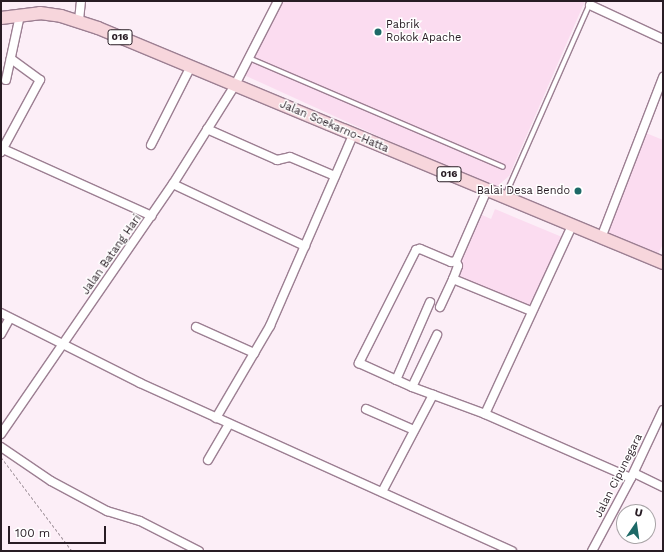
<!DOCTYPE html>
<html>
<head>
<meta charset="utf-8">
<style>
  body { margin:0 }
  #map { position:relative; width:664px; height:552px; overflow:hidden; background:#fceef7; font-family:"Work Sans",sans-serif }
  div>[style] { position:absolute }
  .built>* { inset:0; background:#fbdcf0 }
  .path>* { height:1px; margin-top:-0.5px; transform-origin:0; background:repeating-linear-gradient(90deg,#a598a0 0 3px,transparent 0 5px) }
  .roads { filter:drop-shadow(1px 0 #9c7f92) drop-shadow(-1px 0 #9c7f92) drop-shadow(0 1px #9c7f92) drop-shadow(0 -1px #9c7f92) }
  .service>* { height:4px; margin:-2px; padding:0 2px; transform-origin:2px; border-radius:2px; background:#fff }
  .minor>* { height:8px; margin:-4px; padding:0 4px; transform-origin:4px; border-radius:4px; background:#fff }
  .primary>* { height:12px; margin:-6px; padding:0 6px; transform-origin:6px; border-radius:6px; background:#f7d6dc }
  .dots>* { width:11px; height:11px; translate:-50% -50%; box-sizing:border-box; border:2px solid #fff; border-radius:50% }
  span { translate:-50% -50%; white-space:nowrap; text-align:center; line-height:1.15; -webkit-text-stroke:3px #fff; paint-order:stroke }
  .shield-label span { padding:1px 3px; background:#fff; border:1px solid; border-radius:3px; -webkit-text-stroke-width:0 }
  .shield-label { font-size:10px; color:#281c24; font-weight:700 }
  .poi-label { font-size:11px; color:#281c24 }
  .left { translate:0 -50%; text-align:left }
  .right { translate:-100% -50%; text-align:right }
  .street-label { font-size:11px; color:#281c24 }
  .frame { position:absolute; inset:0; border:2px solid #281c24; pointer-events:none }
  .north { position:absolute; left:616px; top:504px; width:40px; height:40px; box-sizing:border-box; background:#fff; border:1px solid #a9a4a7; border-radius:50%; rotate:13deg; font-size:11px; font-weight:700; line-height:16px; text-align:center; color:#281c24 }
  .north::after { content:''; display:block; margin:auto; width:14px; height:18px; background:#1d6967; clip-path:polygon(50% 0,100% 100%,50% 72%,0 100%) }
  .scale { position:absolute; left:8px; top:526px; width:98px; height:18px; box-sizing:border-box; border:2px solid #281c24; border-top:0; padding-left:5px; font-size:12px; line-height:14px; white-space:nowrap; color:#281c24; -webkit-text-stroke:3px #fff; paint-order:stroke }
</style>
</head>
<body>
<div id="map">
  <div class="built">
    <div style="clip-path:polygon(283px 1px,585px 1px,509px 176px,494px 189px,244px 75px)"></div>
    <div style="clip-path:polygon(646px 133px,663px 140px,663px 244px,658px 254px,604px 232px)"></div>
    <div style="clip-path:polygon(495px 209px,562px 237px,529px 308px,455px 277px,482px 215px,491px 219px)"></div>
  </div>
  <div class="path">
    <div style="left:1px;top:457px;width:118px;rotate:52.9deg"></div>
  </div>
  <div class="roads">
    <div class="service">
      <div style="left:249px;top:58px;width:276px;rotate:23.2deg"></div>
      <div style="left:505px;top:196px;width:213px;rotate:-66.2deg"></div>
    </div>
    <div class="minor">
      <div style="left:590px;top:5px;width:81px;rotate:25deg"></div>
      <div style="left:79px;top:20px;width:19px;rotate:-84deg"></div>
      <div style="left:6px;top:80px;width:66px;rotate:-77.8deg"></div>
      <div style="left:207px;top:129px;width:77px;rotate:23.9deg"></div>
      <div style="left:277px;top:160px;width:13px;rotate:-13deg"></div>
      <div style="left:290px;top:157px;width:49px;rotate:22.9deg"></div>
      <div style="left:151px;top:145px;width:89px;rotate:-63.1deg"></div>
      <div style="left:3px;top:149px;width:163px;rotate:24.2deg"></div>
      <div style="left:1px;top:152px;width:82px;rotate:-61.6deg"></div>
      <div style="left:40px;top:80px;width:36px;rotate:-144deg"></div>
      <div style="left:173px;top:184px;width:146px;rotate:25.2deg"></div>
      <div style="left:487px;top:190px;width:77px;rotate:113.6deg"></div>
      <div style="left:456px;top:261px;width:5px;rotate:169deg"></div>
      <div style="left:451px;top:262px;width:34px;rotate:-157deg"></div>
      <div style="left:420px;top:249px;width:4px;rotate:166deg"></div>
      <div style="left:416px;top:250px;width:127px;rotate:116.8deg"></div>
      <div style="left:359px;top:363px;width:58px;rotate:24.4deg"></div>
      <div style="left:412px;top:387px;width:78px;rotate:20.3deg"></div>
      <div style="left:485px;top:414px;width:159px;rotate:23.7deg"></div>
      <div style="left:601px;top:238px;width:173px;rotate:-68.9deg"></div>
      <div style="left:456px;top:261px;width:5px;rotate:68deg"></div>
      <div style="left:458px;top:266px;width:14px;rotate:111deg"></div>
      <div style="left:453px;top:279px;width:84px;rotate:22.3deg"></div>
      <div style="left:440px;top:307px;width:31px;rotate:-65deg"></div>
      <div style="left:1px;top:313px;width:156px;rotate:26.7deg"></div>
      <div style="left:140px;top:383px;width:408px;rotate:24.3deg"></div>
      <div style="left:196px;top:327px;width:64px;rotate:24.1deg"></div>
      <div style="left:1px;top:334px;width:18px;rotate:-61deg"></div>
      <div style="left:396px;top:380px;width:85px;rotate:-66.4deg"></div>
      <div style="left:412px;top:387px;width:58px;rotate:-64.3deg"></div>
      <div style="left:366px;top:409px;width:52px;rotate:23.6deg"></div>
      <div style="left:485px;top:414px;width:207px;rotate:-65.2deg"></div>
      <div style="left:216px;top:418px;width:107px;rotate:-59.6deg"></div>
      <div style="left:270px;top:326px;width:208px;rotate:-66.5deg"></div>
      <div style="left:1px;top:434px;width:303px;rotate:-55.5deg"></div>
      <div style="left:173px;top:184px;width:117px;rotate:-57.9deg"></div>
      <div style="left:235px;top:85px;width:94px;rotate:-62.9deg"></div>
      <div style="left:1px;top:447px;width:60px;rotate:34.2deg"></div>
      <div style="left:51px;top:481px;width:64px;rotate:28.2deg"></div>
      <div style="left:107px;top:511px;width:34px;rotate:17deg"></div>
      <div style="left:140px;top:521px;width:66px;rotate:27deg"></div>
      <div style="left:208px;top:460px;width:42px;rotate:-59.7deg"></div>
      <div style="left:634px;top:473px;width:32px;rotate:26deg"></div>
      <div style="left:382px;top:492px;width:110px;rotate:-62.3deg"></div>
      <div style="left:592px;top:551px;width:83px;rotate:-61.9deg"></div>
      <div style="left:631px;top:478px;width:75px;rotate:-64.8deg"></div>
    </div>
    <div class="primary">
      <div style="left:1px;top:18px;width:39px;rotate:-7deg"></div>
      <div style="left:40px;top:13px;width:21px;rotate:8deg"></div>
      <div style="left:61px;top:16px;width:39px;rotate:18deg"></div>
      <div style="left:98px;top:28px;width:612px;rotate:22.58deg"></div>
    </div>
  </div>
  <div class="dots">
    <div style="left:378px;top:32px;background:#1d6967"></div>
    <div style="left:578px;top:191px;background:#1d6967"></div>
  </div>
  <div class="shield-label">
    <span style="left:120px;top:37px">016</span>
    <span style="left:449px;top:174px">016</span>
  </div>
  <div class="poi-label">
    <span class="left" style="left:386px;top:32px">Pabrik<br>Rokok Apache</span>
    <span class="right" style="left:570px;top:191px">Balai Desa Bendo</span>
  </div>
  <div class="street-label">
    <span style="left:334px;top:127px;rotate:23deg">Jalan Soekarno-Hatta</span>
    <span style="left:112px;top:255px;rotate:-55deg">Jalan Batang Hari</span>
    <span style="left:619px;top:476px;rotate:-63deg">Jalan Cipunegara</span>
  </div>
  <div class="frame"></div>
  <div class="north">U</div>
  <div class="scale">100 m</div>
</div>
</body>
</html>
